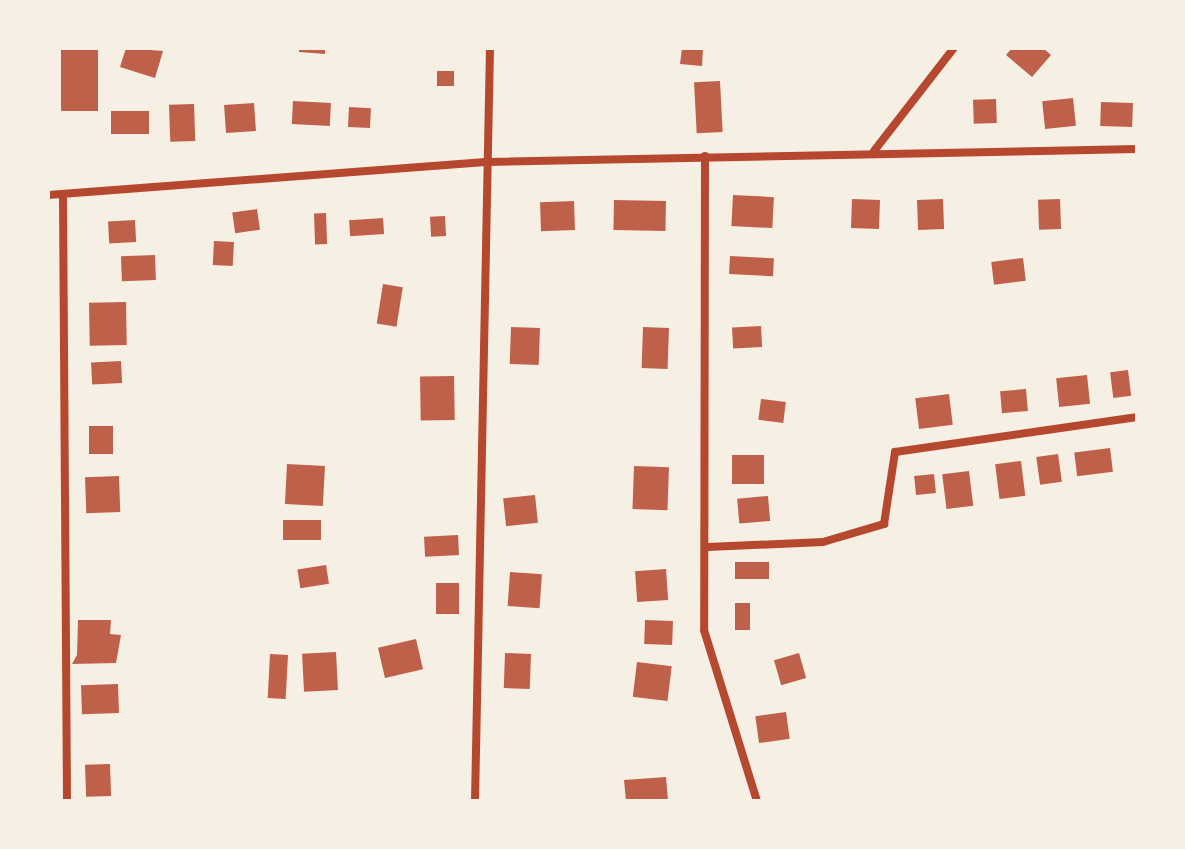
<!DOCTYPE html>
<html>
<head>
<meta charset="utf-8">
<style>
  body { margin:0 }
  #map { position:relative; width:1185px; height:849px; overflow:hidden; background:#f6efe4; font-family:Ubuntu,sans-serif }
  div>[style] { position:absolute }
  .building>* { inset:0; background:#bf614a; transform-origin:0 0 }
  .minor>* { height:8px; margin:-4px; padding:0 4px; transform-origin:4px; border-radius:4px; background:#b5482f }
  span { translate:-50% -50%; white-space:nowrap; text-align:center; line-height:1.15; -webkit-text-stroke:6px #f6efe4; paint-order:stroke }
  .frame { position:absolute; inset:0; border:50px solid #f6efe4; pointer-events:none }
</style>
</head>
<body>
<div id="map">
  <div class="building">
    <div style="left:61px;top:48px;width:37px;height:63px"></div>
    <div style="clip-path:polygon(126px 48px,163px 51px,155px 78px,120px 67px)"></div>
    <div style="clip-path:polygon(299px 48px,325px 48px,325px 54px,299px 52px)"></div>
    <div style="clip-path:polygon(682px 48px,703px 48px,702px 66px,680px 64px)"></div>
    <div style="clip-path:polygon(1012px 48px,1043px 48px,1051px 55px,1032px 77px,1006px 55px)"></div>
    <div style="left:437px;top:71px;width:17px;height:15px"></div>
    <div style="left:720px;top:81px;width:51px;height:26px;rotate:87deg"></div>
    <div style="left:1073px;top:98px;width:28px;height:31px;rotate:84deg"></div>
    <div style="left:996px;top:99px;width:24px;height:23px;rotate:88deg"></div>
    <div style="left:293px;top:101px;width:38px;height:23px;rotate:3deg"></div>
    <div style="left:1101px;top:102px;width:32px;height:24px;rotate:2deg"></div>
    <div style="left:254px;top:103px;width:28px;height:30px;rotate:86deg"></div>
    <div style="left:194px;top:104px;width:37px;height:25px;rotate:88deg"></div>
    <div style="left:349px;top:107px;width:22px;height:20px;rotate:3deg"></div>
    <div style="left:149px;top:111px;width:23px;height:38px;rotate:90deg"></div>
    <div style="left:733px;top:195px;width:41px;height:31px;rotate:3deg"></div>
    <div style="left:852px;top:199px;width:28px;height:29px;rotate:2deg"></div>
    <div style="left:943px;top:199px;width:30px;height:26px;rotate:88deg"></div>
    <div style="left:1060px;top:199px;width:30px;height:22px;rotate:88deg"></div>
    <div style="left:614px;top:200px;width:52px;height:30px;rotate:1deg"></div>
    <div style="left:574px;top:201px;width:29px;height:34px;rotate:88deg"></div>
    <div style="left:257px;top:209px;width:21px;height:25px;rotate:82deg"></div>
    <div style="left:326px;top:213px;width:31px;height:12px;rotate:88deg"></div>
    <div style="left:445px;top:216px;width:20px;height:15px;rotate:87deg"></div>
    <div style="left:383px;top:218px;width:16px;height:34px;rotate:86deg"></div>
    <div style="left:135px;top:220px;width:22px;height:27px;rotate:87deg"></div>
    <div style="left:214px;top:241px;width:20px;height:24px;rotate:3deg"></div>
    <div style="left:155px;top:255px;width:25px;height:34px;rotate:88deg"></div>
    <div style="left:730px;top:256px;width:44px;height:18px;rotate:3deg"></div>
    <div style="left:1023px;top:258px;width:23px;height:32px;rotate:83deg"></div>
    <div style="left:383px;top:284px;width:20px;height:40px;rotate:9deg"></div>
    <div style="left:126px;top:302px;width:43px;height:37px;rotate:89deg"></div>
    <div style="left:761px;top:326px;width:21px;height:29px;rotate:87deg"></div>
    <div style="left:511px;top:327px;width:29px;height:37px;rotate:2deg"></div>
    <div style="left:643px;top:327px;width:26px;height:41px;rotate:2deg"></div>
    <div style="left:121px;top:361px;width:22px;height:30px;rotate:87deg"></div>
    <div style="left:1128px;top:370px;width:26px;height:18px;rotate:83deg"></div>
    <div style="left:1087px;top:375px;width:29px;height:31px;rotate:84deg"></div>
    <div style="left:454px;top:376px;width:44px;height:34px;rotate:89deg"></div>
    <div style="left:1026px;top:389px;width:22px;height:26px;rotate:85deg"></div>
    <div style="left:949px;top:394px;width:31px;height:34px;rotate:83deg"></div>
    <div style="left:761px;top:399px;width:25px;height:21px;rotate:7deg"></div>
    <div style="left:89px;top:426px;width:24px;height:28px"></div>
    <div style="left:1110px;top:448px;width:24px;height:36px;rotate:83deg"></div>
    <div style="left:1058px;top:454px;width:28px;height:22px;rotate:82deg"></div>
    <div style="left:732px;top:455px;width:32px;height:29px"></div>
    <div style="left:1021px;top:461px;width:35px;height:26px;rotate:83deg"></div>
    <div style="left:287px;top:464px;width:38px;height:40px;rotate:3deg"></div>
    <div style="left:634px;top:466px;width:35px;height:43px;rotate:2deg"></div>
    <div style="left:969px;top:471px;width:35px;height:27px;rotate:83deg"></div>
    <div style="left:934px;top:474px;width:19px;height:20px;rotate:84deg"></div>
    <div style="left:119px;top:476px;width:36px;height:34px;rotate:88deg"></div>
    <div style="left:535px;top:495px;width:28px;height:32px;rotate:84deg"></div>
    <div style="left:768px;top:496px;width:25px;height:31px;rotate:85deg"></div>
    <div style="left:283px;top:520px;width:38px;height:20px"></div>
    <div style="left:458px;top:535px;width:20px;height:34px;rotate:87deg"></div>
    <div style="left:769px;top:562px;width:17px;height:34px;rotate:90deg"></div>
    <div style="left:326px;top:565px;width:19px;height:29px;rotate:81deg"></div>
    <div style="left:666px;top:569px;width:31px;height:31px;rotate:86deg"></div>
    <div style="left:510px;top:572px;width:32px;height:34px;rotate:4deg"></div>
    <div style="left:436px;top:583px;width:23px;height:31px"></div>
    <div style="left:735px;top:603px;width:15px;height:27px"></div>
    <div style="clip-path:polygon(78px 620px,111px 620px,110px 634px,121px 635px,116px 663px,72px 664px,77px 655px)"></div>
    <div style="left:645px;top:620px;width:28px;height:24px;rotate:2deg"></div>
    <div style="left:416px;top:639px;width:31px;height:39px;rotate:77deg"></div>
    <div style="left:336px;top:652px;width:38px;height:34px;rotate:87deg"></div>
    <div style="left:505px;top:653px;width:26px;height:35px;rotate:2deg"></div>
    <div style="left:799px;top:653px;width:26px;height:26px;rotate:74deg"></div>
    <div style="left:270px;top:654px;width:18px;height:44px;rotate:3deg"></div>
    <div style="left:637px;top:662px;width:35px;height:35px;rotate:7deg"></div>
    <div style="left:118px;top:684px;width:29px;height:37px;rotate:88deg"></div>
    <div style="left:786px;top:712px;width:27px;height:31px;rotate:82deg"></div>
    <div style="left:110px;top:764px;width:32px;height:25px;rotate:88deg"></div>
    <div style="clip-path:polygon(666px 777px,668px 801px,626px 801px,624px 780px)"></div>
  </div>
  <div class="minor">
    <div style="left:874px;top:151px;width:130px;rotate:-52.2deg"></div>
    <div style="left:705px;top:156px;width:474px;rotate:90.1deg"></div>
    <div style="left:704px;top:630px;width:179px;rotate:72.8deg"></div>
    <div style="left:48px;top:195px;width:442px;rotate:-4.3deg"></div>
    <div style="left:489px;top:162px;width:648px;rotate:-1.15deg"></div>
    <div style="left:63px;top:197px;width:604px;rotate:89.62deg"></div>
    <div style="left:708px;top:547px;width:115px;rotate:-2.5deg"></div>
    <div style="left:823px;top:542px;width:64px;rotate:-16.4deg"></div>
    <div style="left:884px;top:524px;width:73px;rotate:-81.3deg"></div>
    <div style="left:895px;top:452px;width:245px;rotate:-8.2deg"></div>
    <div style="left:475px;top:801px;width:753px;rotate:-88.86deg"></div>
  </div>
  <div class="frame"></div>
</div>
</body>
</html>
